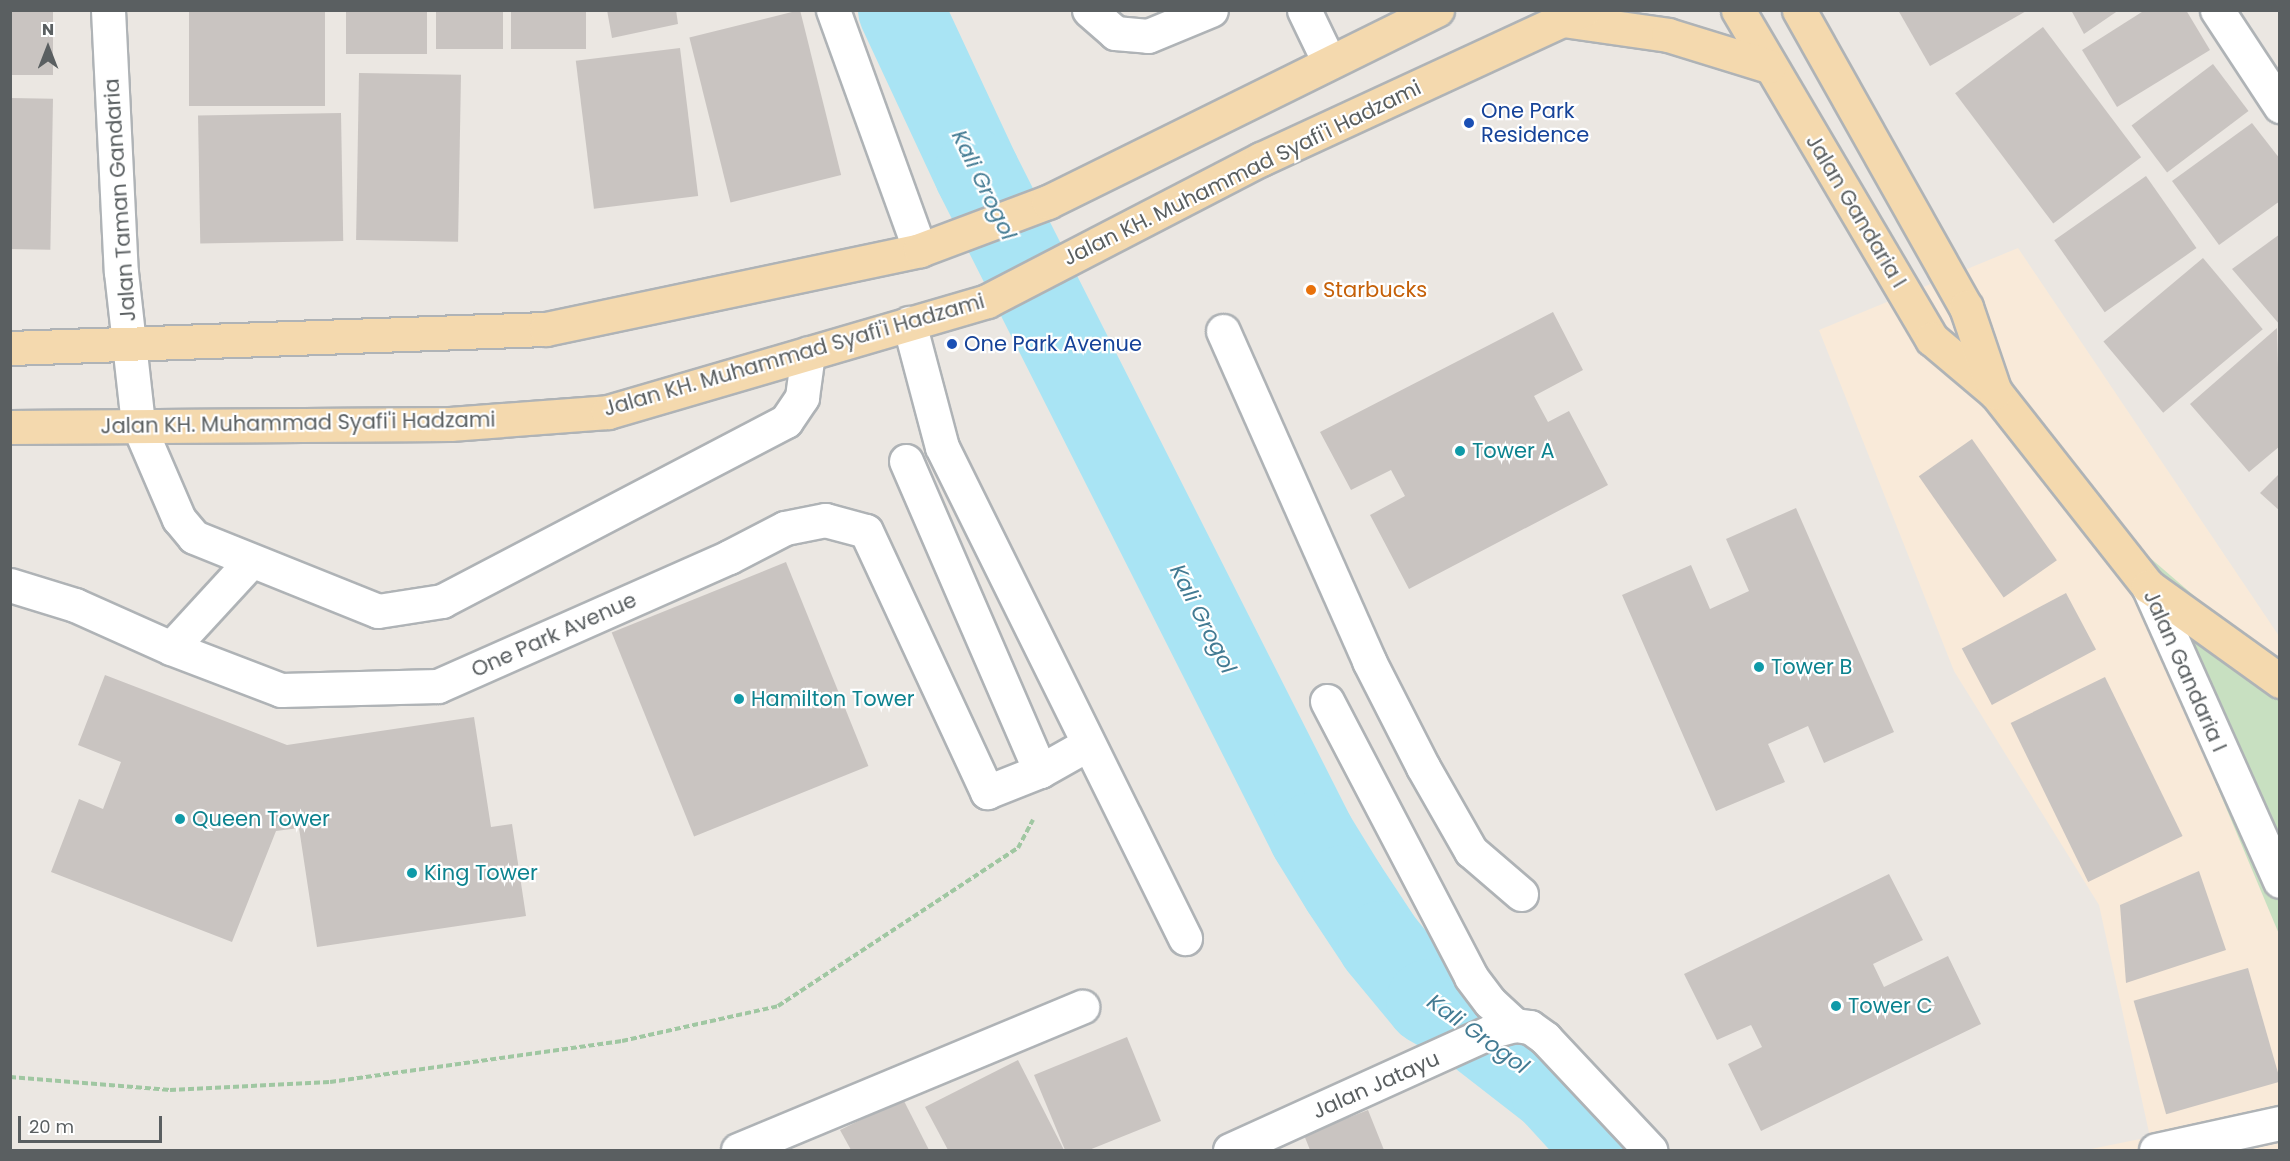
<!DOCTYPE html>
<html>
<head>
<meta charset="utf-8">
<style>
  body { margin:0 }
  #map { position:relative; width:2290px; height:1161px; overflow:hidden; background:#ebe7e2; font-family:Poppins,sans-serif }
  div>[style] { position:absolute }
  .commercial>* { inset:0; background:#f9ead9 }
  .green>* { inset:0; background:#c8e0c1 }
  .river>* { height:86px; margin:-43px; padding:0 43px; transform-origin:43px; border-radius:43px; background:#a9e4f4 }
  .building>* { inset:0; background:#c9c4c1; transform-origin:0 0 }
  .path>* { height:4px; margin-top:-2px; transform-origin:0; background:repeating-linear-gradient(90deg,#a0c7a2 0 6px,transparent 0 9px) }
  .roads { filter:drop-shadow(2px 0 #afb3b6) drop-shadow(-2px 0 #afb3b6) drop-shadow(0 2px #afb3b6) drop-shadow(0 -2px #afb3b6) }
  .minor>* { height:33px; margin:-16.5px; padding:0 16.5px; transform-origin:16.5px; border-radius:16.5px; background:#fff }
  .major>* { height:33px; margin:-16.5px; padding:0 16.5px; transform-origin:16.5px; border-radius:16.5px; background:#f4d9ae }
  .dots>* { width:16px; height:16px; translate:-50% -50%; box-sizing:border-box; border:3px solid #fff; border-radius:50% }
  span { translate:-50% -50%; white-space:nowrap; text-align:center; line-height:1.15; -webkit-text-stroke:4.5px #fff; paint-order:stroke }
  .transit-label { font-size:21px; color:#164399 }
  .left { translate:0 -50%; text-align:left }
  .street-label { font-size:21px; color:#5a5f61 }
  .food-label { font-size:21px; color:#c56008 }
  .culture-label { font-size:21px; color:#0d838f }
  .water-label { font-size:22px; color:#437b93; font-style:italic }
  .frame { position:absolute; inset:0; border:12px solid #5a5f61; pointer-events:none }
  .north { position:absolute; left:18px; top:18px; width:60px; height:60px; -webkit-text-stroke:4px #fff; paint-order:stroke; rotate:0deg; font-size:16px; font-weight:700; line-height:24px; text-align:center; color:#5a5f61 }
  .north::after { content:''; display:block; margin:auto; width:21px; height:27px; background:#5a5f61; clip-path:polygon(50% 0,100% 100%,50% 72%,0 100%) }
  .scale { position:absolute; left:18px; top:1116px; width:144px; height:27px; box-sizing:border-box; border:3px solid #5a5f61; border-top:0; padding-left:8px; font-size:18px; line-height:21px; white-space:nowrap; color:#5a5f61; -webkit-text-stroke:4px #fff; paint-order:stroke }
</style>
</head>
<body>
<div id="map">
  <div class="commercial">
    <div style="clip-path:polygon(2018px 248px,2279px 636px,2279px 1150px,2086px 1150px,2150px 1137px,2099px 905px,1954px 671px,1819px 330px)"></div>
  </div>
  <div class="green">
    <div style="clip-path:polygon(2105px 519px,2279px 669px,2279px 934px)"></div>
  </div>
  <div class="river">
    <div style="left:901px;top:10px;width:180px;rotate:65deg"></div>
    <div style="left:977px;top:173px;width:743px;rotate:63.19deg"></div>
    <div style="left:1312px;top:836px;width:61px;rotate:58.4deg"></div>
    <div style="left:1344px;top:888px;width:67px;rotate:56.5deg"></div>
    <div style="left:1381px;top:944px;width:75px;rotate:50.4deg"></div>
    <div style="left:1429px;top:1002px;width:50px;rotate:30.2deg"></div>
    <div style="left:1472px;top:1027px;width:103px;rotate:37.9deg"></div>
    <div style="left:1553px;top:1090px;width:81px;rotate:47.5deg"></div>
  </div>
  <div class="building">
    <div style="left:10px;top:10px;width:43px;height:65px"></div>
    <div style="left:189px;top:10px;width:136px;height:96px"></div>
    <div style="left:346px;top:10px;width:81px;height:44px"></div>
    <div style="left:436px;top:10px;width:67px;height:39px"></div>
    <div style="left:511px;top:10px;width:75px;height:39px"></div>
    <div style="clip-path:polygon(607px 10px,676px 10px,678px 24px,612px 38px)"></div>
    <div style="left:800px;top:10px;width:170px;height:114px;rotate:76deg"></div>
    <div style="clip-path:polygon(1898px 10px,2028px 10px,1930px 66px)"></div>
    <div style="clip-path:polygon(2071px 10px,2119px 10px,2084px 34px)"></div>
    <div style="clip-path:polygon(2145px 10px,2186px 10px,2210px 50px,2117px 107px,2082px 50px)"></div>
    <div style="left:2043px;top:27px;width:163px;height:110px;rotate:53deg"></div>
    <div style="left:680px;top:48px;width:149px;height:105px;rotate:83deg"></div>
    <div style="left:2213px;top:64px;width:59px;height:102px;rotate:53deg"></div>
    <div style="left:359px;top:73px;width:102px;height:167px;rotate:1deg"></div>
    <div style="left:10px;top:98px;width:43px;height:151px;rotate:1deg"></div>
    <div style="left:341px;top:113px;width:128px;height:143px;rotate:89deg"></div>
    <div style="clip-path:polygon(2252px 123px,2280px 159px,2280px 201px,2219px 245px,2172px 181px)"></div>
    <div style="left:2146px;top:176px;width:88px;height:112px;rotate:55deg"></div>
    <div style="clip-path:polygon(2280px 234px,2280px 325px,2232px 269px)"></div>
    <div style="left:2203px;top:258px;width:93px;height:130px;rotate:50deg"></div>
    <div style="clip-path:polygon(1553px 312px,1583px 370px,1534px 396px,1548px 422px,1569px 411px,1608px 485px,1409px 589px,1370px 515px,1405px 496px,1391px 470px,1351px 490px,1320px 432px)"></div>
    <div style="clip-path:polygon(2277px 328px,2280px 446px,2249px 472px,2190px 404px)"></div>
    <div style="left:1972px;top:439px;width:148px;height:65px;rotate:55deg"></div>
    <div style="clip-path:polygon(2280px 473px,2280px 511px,2260px 493px)"></div>
    <div style="clip-path:polygon(1796px 508px,1894px 732px,1824px 763px,1808px 726px,1768px 744px,1785px 782px,1716px 811px,1622px 595px,1691px 565px,1710px 609px,1749px 591px,1726px 539px)"></div>
    <div style="left:786px;top:562px;width:220px;height:188px;rotate:68deg"></div>
    <div style="left:2066px;top:593px;width:64px;height:118px;rotate:62deg"></div>
    <div style="clip-path:polygon(105px 675px,287px 745px,474px 717px,491px 827px,512px 824px,526px 916px,317px 947px,299px 828px,276px 831px,232px 942px,51px 872px,79px 799px,103px 809px,121px 762px,78px 745px)"></div>
    <div style="left:2105px;top:677px;width:177px;height:105px;rotate:64deg"></div>
    <div style="clip-path:polygon(2199px 871px,2226px 950px,2126px 983px,2120px 905px)"></div>
    <div style="clip-path:polygon(1889px 874px,1923px 940px,1873px 964px,1884px 987px,1948px 956px,1981px 1024px,1761px 1131px,1728px 1064px,1762px 1047px,1751px 1025px,1717px 1040px,1684px 974px)"></div>
    <div style="left:2248px;top:968px;width:118px;height:119px;rotate:74deg"></div>
    <div style="clip-path:polygon(1127px 1037px,1161px 1121px,1089px 1150px,1065px 1150px,1034px 1075px)"></div>
    <div style="clip-path:polygon(1018px 1060px,1064px 1150px,948px 1150px,925px 1107px)"></div>
    <div style="clip-path:polygon(903px 1099px,929px 1150px,851px 1150px,840px 1130px)"></div>
    <div style="clip-path:polygon(1368px 1110px,1384px 1150px,1310px 1150px,1304px 1135px)"></div>
  </div>
  <div class="path">
    <div style="left:10px;top:1077px;width:161px;rotate:4.6deg"></div>
    <div style="left:170px;top:1090px;width:160px;rotate:-2.9deg"></div>
    <div style="left:330px;top:1082px;width:295px;rotate:-8deg"></div>
    <div style="left:622px;top:1041px;width:160px;rotate:-12.6deg"></div>
    <div style="left:778px;top:1006px;width:287px;rotate:-33.4deg"></div>
    <div style="left:1018px;top:848px;width:32px;rotate:-62deg"></div>
  </div>
  <div class="roads">
    <div class="minor">
      <div style="left:108px;top:10px;width:262px;rotate:87.2deg"></div>
      <div style="left:121px;top:272px;width:153px;rotate:83.6deg"></div>
      <div style="left:138px;top:424px;width:103px;rotate:66.7deg"></div>
      <div style="left:179px;top:519px;width:23px;rotate:50deg"></div>
      <div style="left:194px;top:537px;width:198px;rotate:21.9deg"></div>
      <div style="left:378px;top:611px;width:65px;rotate:-8.9deg"></div>
      <div style="left:442px;top:601px;width:388px;rotate:-27.6deg"></div>
      <div style="left:786px;top:421px;width:29px;rotate:-56deg"></div>
      <div style="left:802px;top:397px;width:44px;rotate:-82.2deg"></div>
      <div style="left:833px;top:10px;width:255px;rotate:70.1deg"></div>
      <div style="left:1089px;top:10px;width:35px;rotate:41deg"></div>
      <div style="left:1115px;top:33px;width:33px;rotate:5deg"></div>
      <div style="left:1148px;top:36px;width:68px;rotate:-22.4deg"></div>
      <div style="left:1304px;top:10px;width:58px;rotate:64.3deg"></div>
      <div style="left:2217px;top:10px;width:115px;rotate:56.7deg"></div>
      <div style="left:909px;top:323px;width:128px;rotate:75.1deg"></div>
      <div style="left:942px;top:447px;width:548px;rotate:63.67deg"></div>
      <div style="left:1223px;top:331px;width:361px;rotate:66.1deg"></div>
      <div style="left:1369px;top:661px;width:119px;rotate:63deg"></div>
      <div style="left:1423px;top:767px;width:97px;rotate:60.3deg"></div>
      <div style="left:1471px;top:851px;width:66px;rotate:40.7deg"></div>
      <div style="left:906px;top:461px;width:338px;rotate:66.6deg"></div>
      <div style="left:1040px;top:771px;width:55px;rotate:-29.4deg"></div>
      <div style="left:10px;top:585px;width:68px;rotate:17.1deg"></div>
      <div style="left:75px;top:605px;width:105px;rotate:24.1deg"></div>
      <div style="left:171px;top:648px;width:118px;rotate:20.9deg"></div>
      <div style="left:281px;top:690px;width:157px;rotate:-1.5deg"></div>
      <div style="left:438px;top:686px;width:318px;rotate:-23.9deg"></div>
      <div style="left:729px;top:557px;width:63px;rotate:-27.4deg"></div>
      <div style="left:785px;top:528px;width:41px;rotate:-11.3deg"></div>
      <div style="left:825px;top:520px;width:42px;rotate:15deg"></div>
      <div style="left:866px;top:531px;width:288px;rotate:65.1deg"></div>
      <div style="left:987px;top:792px;width:57px;rotate:-21.6deg"></div>
      <div style="left:2148px;top:586px;width:323px;rotate:65.9deg"></div>
      <div style="left:171px;top:648px;width:117px;rotate:-47.4deg"></div>
      <div style="left:1327px;top:701px;width:311px;rotate:62.4deg"></div>
      <div style="left:1471px;top:977px;width:31px;rotate:53deg"></div>
      <div style="left:1490px;top:1002px;width:34px;rotate:43deg"></div>
      <div style="left:738px;top:1150px;width:373px;rotate:-22.6deg"></div>
      <div style="left:1230px;top:1150px;width:288px;rotate:-24.4deg"></div>
      <div style="left:1492px;top:1031px;width:24px;rotate:-15deg"></div>
      <div style="left:1515px;top:1025px;width:15px;rotate:8deg"></div>
      <div style="left:1530px;top:1027px;width:19px;rotate:36deg"></div>
      <div style="left:1545px;top:1038px;width:154px;rotate:46.8deg"></div>
      <div style="left:2156px;top:1150px;width:127px;rotate:-12.3deg"></div>
    </div>
    <div class="major">
      <div style="left:1738px;top:10px;width:382px;rotate:59.5deg"></div>
      <div style="left:1932px;top:339px;width:84px;rotate:40.2deg"></div>
      <div style="left:1996px;top:393px;width:246px;rotate:51.8deg"></div>
      <div style="left:2148px;top:586px;width:163px;rotate:35.7deg"></div>
      <div style="left:1799px;top:10px;width:341px;rotate:60.7deg"></div>
      <div style="left:1966px;top:307px;width:90px;rotate:71.2deg"></div>
      <div style="left:1563px;top:20px;width:106px;rotate:8.1deg"></div>
      <div style="left:1668px;top:35px;width:106px;rotate:17.1deg"></div>
      <div style="left:10px;top:348px;width:536px;rotate:-2.03deg"></div>
      <div style="left:546px;top:329px;width:382px;rotate:-11.9deg"></div>
      <div style="left:920px;top:250px;width:137px;rotate:-20.6deg"></div>
      <div style="left:1048px;top:202px;width:434px;rotate:-26.3deg"></div>
      <div style="left:10px;top:427px;width:440px;rotate:-0.4deg"></div>
      <div style="left:450px;top:424px;width:158px;rotate:-4.3deg"></div>
      <div style="left:608px;top:412px;width:395px;rotate:-16.3deg"></div>
      <div style="left:987px;top:301px;width:309px;rotate:-27.4deg"></div>
      <div style="left:1261px;top:159px;width:355px;rotate:-24.8deg"></div>
    </div>
  </div>
  <div class="dots">
    <div style="left:1469px;top:123px;background:#1a4fb4"></div>
    <div style="left:1311px;top:290px;background:#e8710a"></div>
    <div style="left:952px;top:344px;background:#1a4fb4"></div>
    <div style="left:1460px;top:451px;background:#0f9aa8"></div>
    <div style="left:1759px;top:667px;background:#0f9aa8"></div>
    <div style="left:739px;top:699px;background:#0f9aa8"></div>
    <div style="left:180px;top:819px;background:#0f9aa8"></div>
    <div style="left:412px;top:873px;background:#0f9aa8"></div>
    <div style="left:1836px;top:1006px;background:#0f9aa8"></div>
  </div>
  <div class="transit-label">
    <span class="left" style="left:1481px;top:123px">One Park<br>Residence</span>
    <span class="left" style="left:964px;top:344px">One Park Avenue</span>
  </div>
  <div class="street-label">
    <span style="left:1242px;top:173px;rotate:-26deg">Jalan KH. Muhammad Syafi'i Hadzami</span>
    <span style="left:120px;top:200px;rotate:-94deg">Jalan Taman Gandaria</span>
    <span style="left:1856px;top:211px;rotate:59deg">Jalan Gandaria I</span>
    <span style="left:794px;top:355px;rotate:-16deg">Jalan KH. Muhammad Syafi'i Hadzami</span>
    <span style="left:298px;top:423px;rotate:-1deg">Jalan KH. Muhammad Syafi'i Hadzami</span>
    <span style="left:554px;top:635px;rotate:-24deg">One Park Avenue</span>
    <span style="left:2185px;top:671px;rotate:66deg">Jalan Gandaria I</span>
    <span style="left:1376px;top:1085px;rotate:-24deg">Jalan Jatayu</span>
  </div>
  <div class="food-label">
    <span class="left" style="left:1323px;top:290px">Starbucks</span>
  </div>
  <div class="culture-label">
    <span class="left" style="left:1472px;top:451px">Tower A</span>
    <span class="left" style="left:1771px;top:667px">Tower B</span>
    <span class="left" style="left:751px;top:699px">Hamilton Tower</span>
    <span class="left" style="left:192px;top:819px">Queen Tower</span>
    <span class="left" style="left:424px;top:873px">King Tower</span>
    <span class="left" style="left:1848px;top:1006px">Tower C</span>
  </div>
  <div class="water-label">
    <span style="left:984px;top:185px;rotate:64deg">Kali Grogol</span>
    <span style="left:1203px;top:619px;rotate:63deg">Kali Grogol</span>
    <span style="left:1478px;top:1034px;rotate:36deg">Kali Grogol</span>
  </div>
  <div class="frame"></div>
  <div class="north">N</div>
  <div class="scale">20 m</div>
</div>
</body>
</html>
